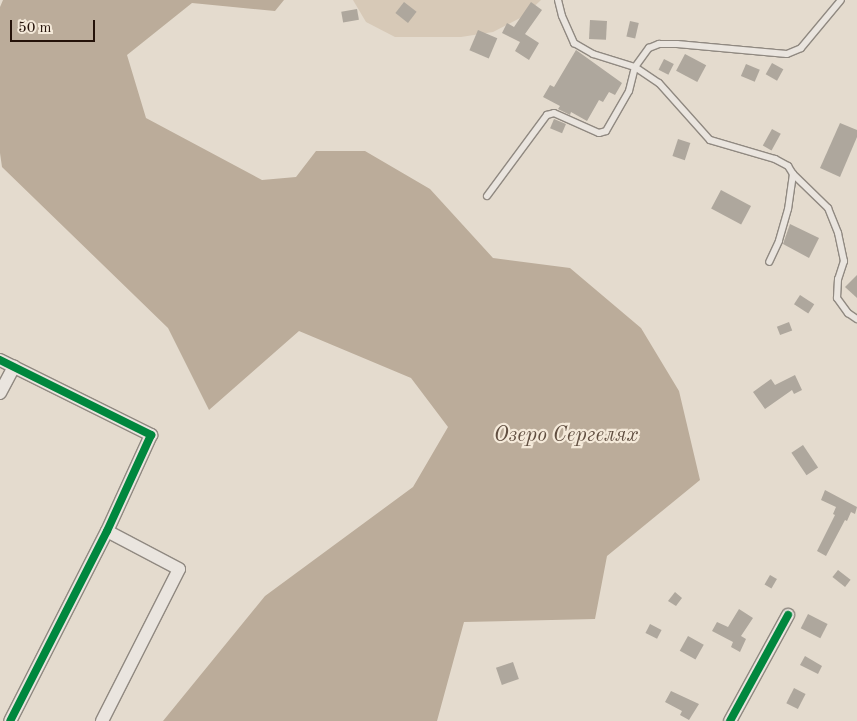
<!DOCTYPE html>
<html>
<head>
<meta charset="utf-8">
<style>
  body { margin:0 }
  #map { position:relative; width:857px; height:721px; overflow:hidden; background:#e4dbce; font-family:"Old Standard TT",serif }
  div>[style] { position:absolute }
  .green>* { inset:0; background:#d7c9b7 }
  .water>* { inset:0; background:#bbac9a }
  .building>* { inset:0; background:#aea79d; transform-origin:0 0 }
  .roads { filter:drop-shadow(1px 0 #908981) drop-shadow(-1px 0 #908981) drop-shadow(0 1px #908981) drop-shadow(0 -1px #908981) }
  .lane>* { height:6px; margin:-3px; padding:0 3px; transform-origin:3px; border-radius:3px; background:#eae5df }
  .street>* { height:12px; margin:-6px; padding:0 6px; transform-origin:6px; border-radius:6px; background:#eae5df }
  .cycleway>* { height:8px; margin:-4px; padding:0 4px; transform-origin:4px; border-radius:4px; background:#00873e }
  span { translate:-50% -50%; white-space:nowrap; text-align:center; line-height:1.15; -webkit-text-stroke:4.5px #f4e9d9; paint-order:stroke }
  .water-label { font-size:21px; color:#604e40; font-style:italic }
  .scale { position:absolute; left:10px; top:20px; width:85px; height:22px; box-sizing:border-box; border:2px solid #241209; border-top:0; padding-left:6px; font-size:15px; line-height:18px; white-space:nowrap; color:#241209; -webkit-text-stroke:4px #f4e9d9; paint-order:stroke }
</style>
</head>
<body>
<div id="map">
  <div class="green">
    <div style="clip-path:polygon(353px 0,541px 0,524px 16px,493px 32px,461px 37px,395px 37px,366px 22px)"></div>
  </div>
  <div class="water">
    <div style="clip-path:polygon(3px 0,284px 0,275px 11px,192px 3px,127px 55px,146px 118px,262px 180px,296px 177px,316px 151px,365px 151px,430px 189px,493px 258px,570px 268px,641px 328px,679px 391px,700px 480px,607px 556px,595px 619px,464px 622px,437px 721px,163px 721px,265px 596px,413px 487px,448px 427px,411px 378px,299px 331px,209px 410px,168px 328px,2px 167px,0 153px,0 7px)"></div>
  </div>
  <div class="building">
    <div style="left:404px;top:2px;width:16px;height:14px;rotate:38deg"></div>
    <div style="clip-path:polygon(531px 2px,542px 10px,525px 34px,539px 43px,529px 60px,515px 51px,520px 42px,502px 33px,507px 23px,514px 27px)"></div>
    <div style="left:357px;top:9px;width:11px;height:16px;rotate:80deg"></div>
    <div style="left:590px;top:20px;width:17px;height:19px;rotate:3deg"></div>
    <div style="left:630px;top:21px;width:9px;height:16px;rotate:13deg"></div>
    <div style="left:478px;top:30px;width:21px;height:22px;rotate:23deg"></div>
    <div style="clip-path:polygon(576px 50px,622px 83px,615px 95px,609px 92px,603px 102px,599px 100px,587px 121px,571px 112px,570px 115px,558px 109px,560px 106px,543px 97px,550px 85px,554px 87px)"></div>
    <div style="left:685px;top:54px;width:24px;height:19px;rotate:28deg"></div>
    <div style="left:664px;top:59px;width:11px;height:12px;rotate:27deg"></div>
    <div style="left:772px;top:63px;width:13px;height:13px;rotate:29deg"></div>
    <div style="left:746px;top:64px;width:15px;height:13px;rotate:23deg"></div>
    <div style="left:554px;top:119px;width:13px;height:10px;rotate:23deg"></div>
    <div style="clip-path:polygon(840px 123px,857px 130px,857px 137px,840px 177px,820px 168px)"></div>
    <div style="left:772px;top:129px;width:10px;height:19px;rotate:29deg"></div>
    <div style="left:678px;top:139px;width:13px;height:18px;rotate:18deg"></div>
    <div style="left:721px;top:190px;width:34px;height:21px;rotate:28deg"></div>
    <div style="clip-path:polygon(790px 224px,819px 238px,809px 258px,783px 244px)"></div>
    <div style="clip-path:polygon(857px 275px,857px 298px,845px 287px)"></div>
    <div style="left:800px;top:295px;width:17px;height:11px;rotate:33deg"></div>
    <div style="left:789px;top:322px;width:9px;height:13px;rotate:69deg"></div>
    <div style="clip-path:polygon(795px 375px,802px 390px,794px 394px,792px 390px,765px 409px,753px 392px,771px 379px,775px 385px)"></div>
    <div style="left:803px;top:445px;width:27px;height:14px;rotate:56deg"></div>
    <div style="clip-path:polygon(825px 490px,857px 507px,855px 514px,851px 512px,847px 521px,845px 520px,826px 556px,817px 551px,835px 515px,833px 514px,836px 507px,821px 500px)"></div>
    <div style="left:838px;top:570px;width:16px;height:9px;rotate:38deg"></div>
    <div style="left:770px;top:575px;width:8px;height:11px;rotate:30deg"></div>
    <div style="clip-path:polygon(675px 592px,682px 598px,676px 606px,668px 601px)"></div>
    <div style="clip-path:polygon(739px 609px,753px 618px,741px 636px,746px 639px,740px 652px,731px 647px,733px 642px,712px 631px,717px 622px,728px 627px)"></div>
    <div style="left:808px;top:614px;width:22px;height:16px;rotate:27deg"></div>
    <div style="left:650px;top:624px;width:13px;height:10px;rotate:27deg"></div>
    <div style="left:688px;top:636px;width:18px;height:17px;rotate:29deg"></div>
    <div style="clip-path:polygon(805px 656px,822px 666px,818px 674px,800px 665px)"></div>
    <div style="left:513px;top:662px;width:18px;height:18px;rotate:71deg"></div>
    <div style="left:794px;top:688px;width:13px;height:17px;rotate:27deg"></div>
    <div style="clip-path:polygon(671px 691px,699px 704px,689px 720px,680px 715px,682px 711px,665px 702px)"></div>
  </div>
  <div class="roads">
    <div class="lane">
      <div style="left:558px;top:0;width:16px;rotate:76deg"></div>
      <div style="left:562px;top:16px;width:30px;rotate:66deg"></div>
      <div style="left:574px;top:43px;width:22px;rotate:30deg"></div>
      <div style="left:593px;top:54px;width:44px;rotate:17.2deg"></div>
      <div style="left:635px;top:67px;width:24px;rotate:-54deg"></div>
      <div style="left:649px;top:48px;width:11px;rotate:-22deg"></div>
      <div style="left:659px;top:44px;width:18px"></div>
      <div style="left:677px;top:44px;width:110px;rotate:5.2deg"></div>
      <div style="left:787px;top:54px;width:15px;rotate:-23deg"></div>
      <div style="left:801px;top:48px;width:62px;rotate:-50.2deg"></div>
      <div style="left:793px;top:174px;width:49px;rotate:44.2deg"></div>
      <div style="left:828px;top:208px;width:27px;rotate:68deg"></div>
      <div style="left:838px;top:233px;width:29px;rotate:78deg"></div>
      <div style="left:844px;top:261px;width:19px;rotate:108deg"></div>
      <div style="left:838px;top:279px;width:19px;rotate:93deg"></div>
      <div style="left:837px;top:298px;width:19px;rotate:54deg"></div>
      <div style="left:848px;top:313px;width:11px;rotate:34deg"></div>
      <div style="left:487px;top:196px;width:101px;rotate:-53.5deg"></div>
      <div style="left:547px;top:115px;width:7px;rotate:-16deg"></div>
      <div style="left:554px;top:113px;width:49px;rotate:24deg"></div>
      <div style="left:599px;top:133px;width:7px;rotate:-16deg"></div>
      <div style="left:606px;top:131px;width:46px;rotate:-60.1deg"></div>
      <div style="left:629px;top:91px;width:25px;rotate:-76deg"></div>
      <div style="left:635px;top:67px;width:29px;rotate:34deg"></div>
      <div style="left:659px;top:83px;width:76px;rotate:48.2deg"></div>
      <div style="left:710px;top:140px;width:68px;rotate:16.3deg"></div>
      <div style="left:775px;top:159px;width:15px;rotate:28deg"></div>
      <div style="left:788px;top:166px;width:9px;rotate:58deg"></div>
      <div style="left:793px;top:174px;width:35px;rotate:98deg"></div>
      <div style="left:788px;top:209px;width:33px;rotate:106deg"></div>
      <div style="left:779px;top:241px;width:23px;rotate:115deg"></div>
    </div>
    <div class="street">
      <div style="left:0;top:360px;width:169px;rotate:26.4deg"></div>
      <div style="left:151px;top:435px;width:106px;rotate:114.6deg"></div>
      <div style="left:107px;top:531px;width:213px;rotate:117deg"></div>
      <div style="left:0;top:393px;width:30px;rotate:-62deg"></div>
      <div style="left:102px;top:721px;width:170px;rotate:-63.1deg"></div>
      <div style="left:179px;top:569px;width:81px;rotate:-152.2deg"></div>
      <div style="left:730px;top:721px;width:121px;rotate:-61.3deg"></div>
    </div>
  </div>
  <div class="cycleway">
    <div style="left:0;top:360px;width:169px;rotate:26.4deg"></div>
    <div style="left:151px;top:435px;width:106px;rotate:114.6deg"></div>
    <div style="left:107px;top:531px;width:213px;rotate:117deg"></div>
    <div style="left:730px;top:721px;width:121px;rotate:-61.3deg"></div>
  </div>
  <div class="water-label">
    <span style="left:566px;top:436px">Озеро Сергелях</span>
  </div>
  <div class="scale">50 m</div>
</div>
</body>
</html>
